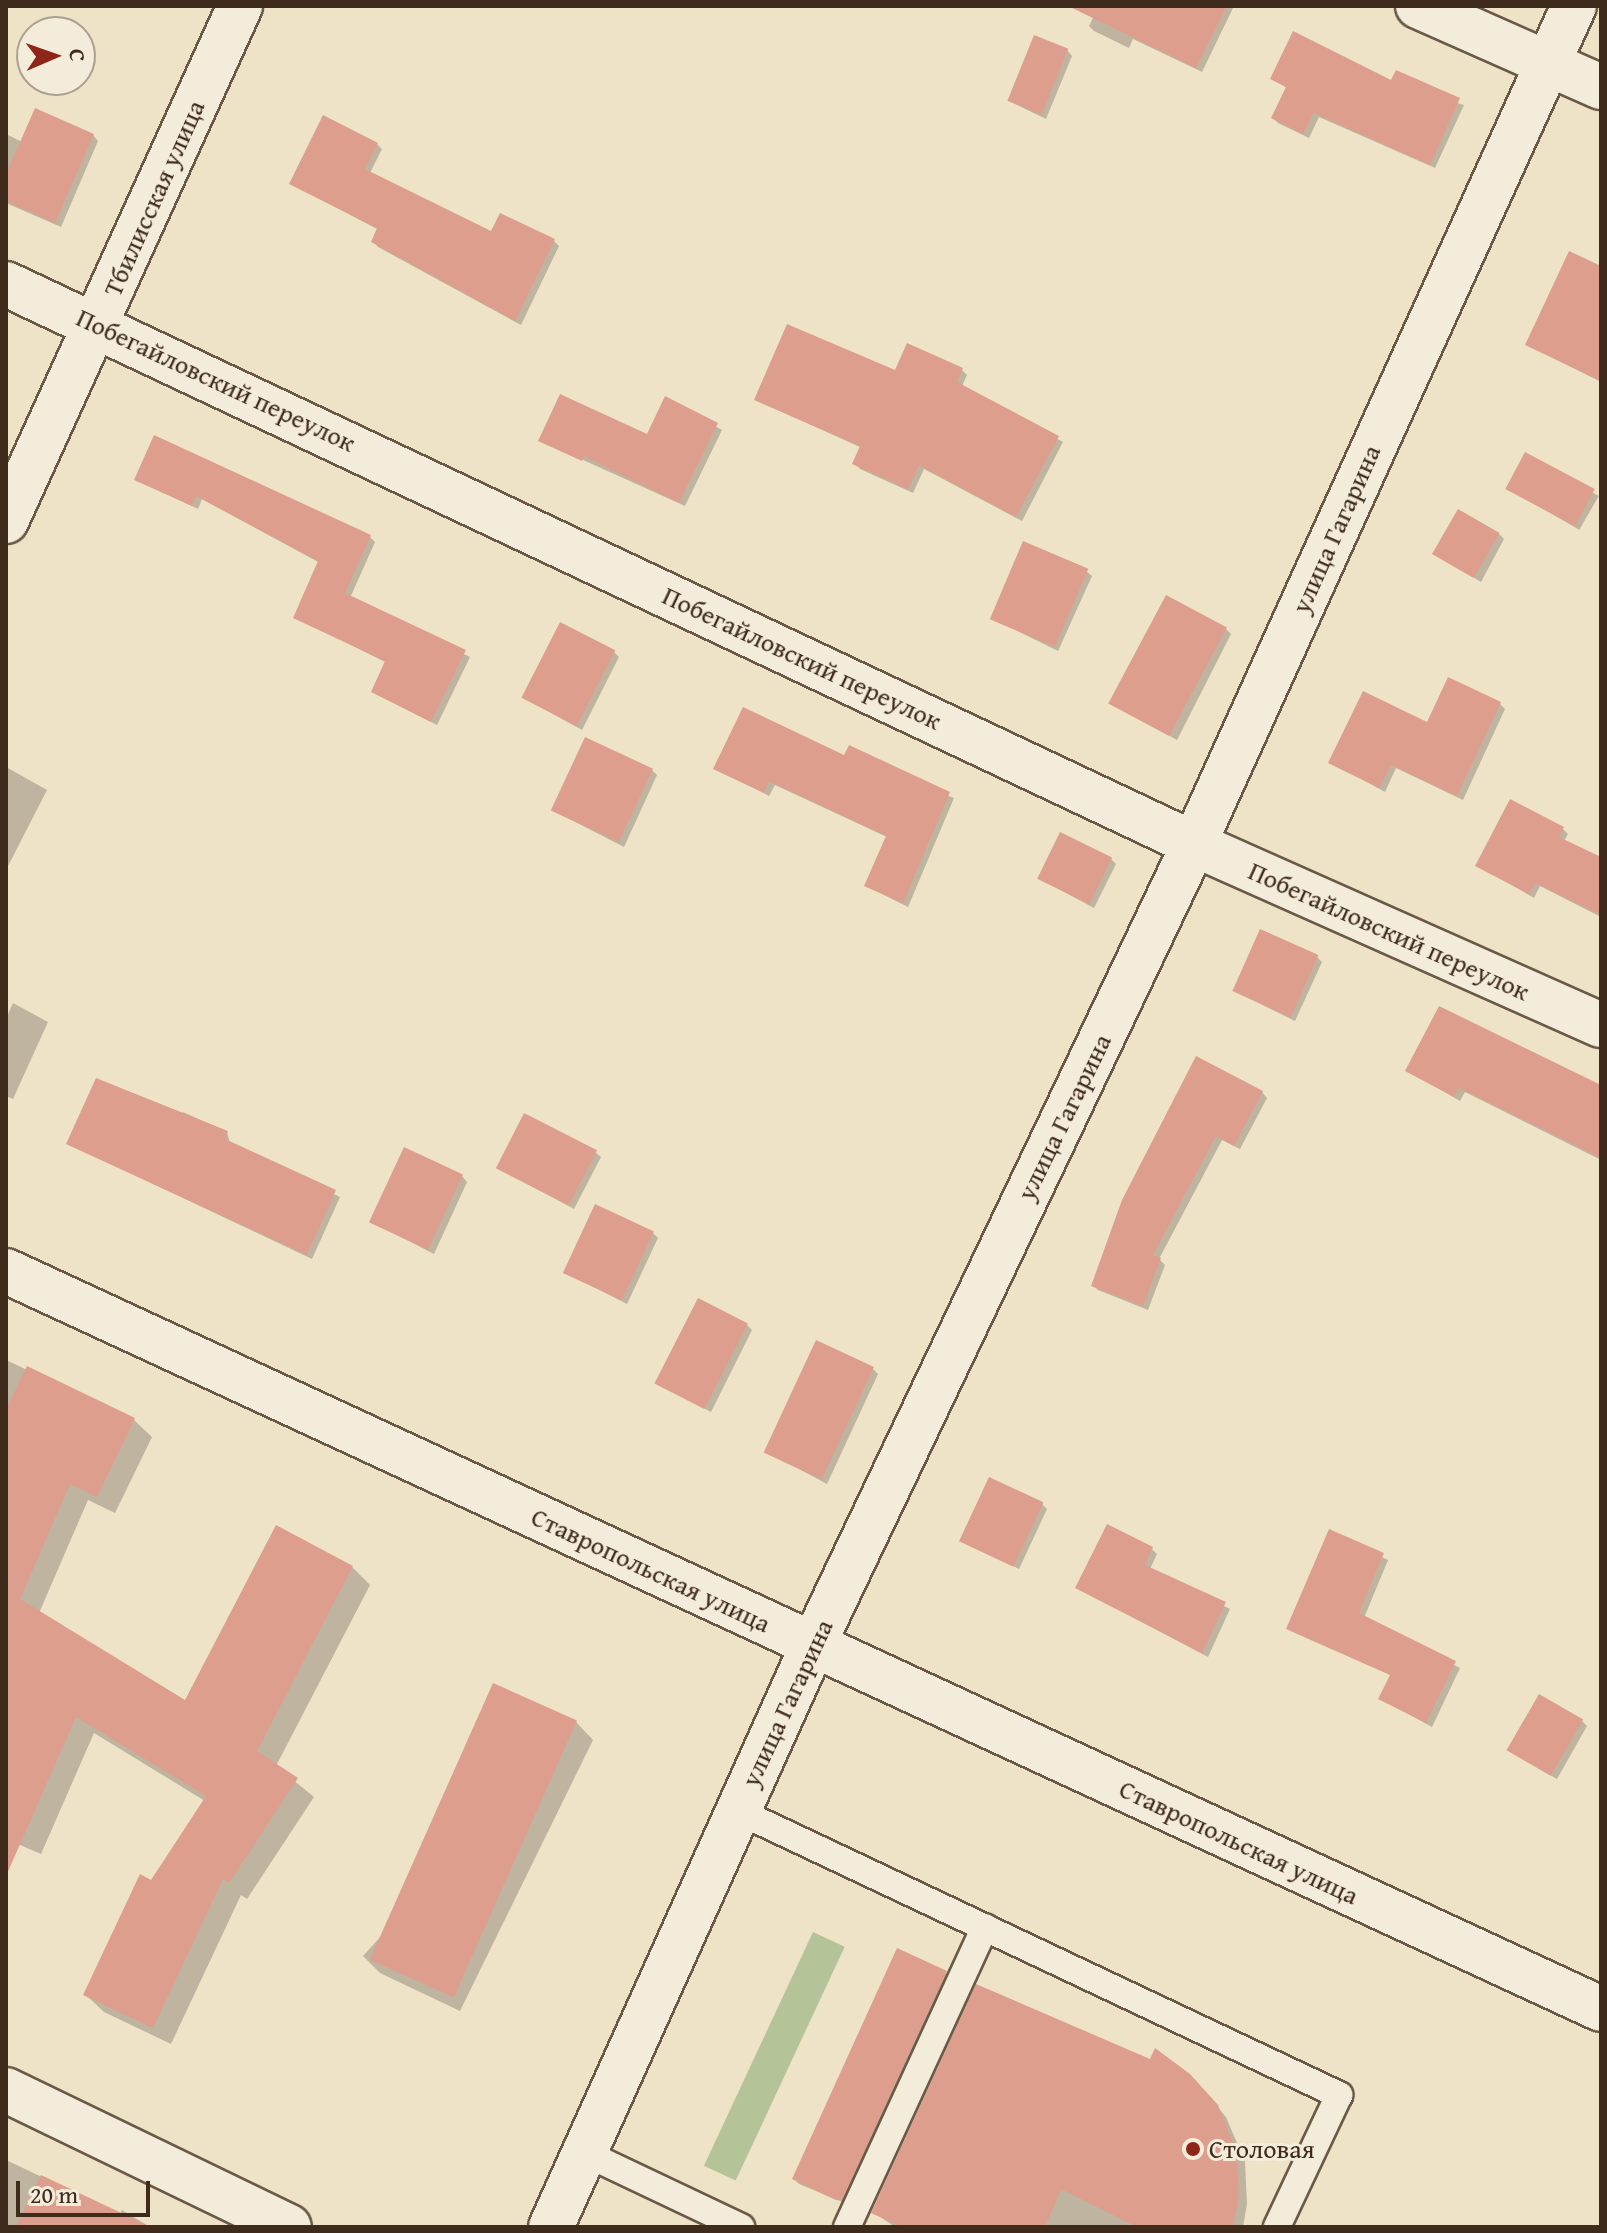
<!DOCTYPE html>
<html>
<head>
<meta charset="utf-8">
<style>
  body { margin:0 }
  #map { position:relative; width:1607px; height:2233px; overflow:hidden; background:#eee2c7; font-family:"Gentium Book Plus",serif }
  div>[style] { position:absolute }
  .green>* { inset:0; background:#b5c498; transform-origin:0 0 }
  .shadow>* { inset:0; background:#0003; transform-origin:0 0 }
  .building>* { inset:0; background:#de9e8e; transform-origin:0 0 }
  .roads { filter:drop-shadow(2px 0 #6a5946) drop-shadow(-2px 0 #6a5946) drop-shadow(0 2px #6a5946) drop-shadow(0 -2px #6a5946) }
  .service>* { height:26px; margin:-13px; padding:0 13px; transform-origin:13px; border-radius:13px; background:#f4ecdb }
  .minor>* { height:44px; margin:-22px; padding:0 22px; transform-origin:22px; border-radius:22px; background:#f4ecdb }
  .tertiary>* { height:44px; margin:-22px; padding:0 22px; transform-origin:22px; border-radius:22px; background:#f4ecdb }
  .dots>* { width:22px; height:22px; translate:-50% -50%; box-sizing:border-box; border:4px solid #f4ecdb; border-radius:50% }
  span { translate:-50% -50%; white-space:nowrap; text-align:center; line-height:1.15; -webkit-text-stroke:6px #f4ecdb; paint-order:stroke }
  .street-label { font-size:26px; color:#3e2b1b }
  .poi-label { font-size:26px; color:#3e2b1b }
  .left { translate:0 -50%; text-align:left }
  .frame { position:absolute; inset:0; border:8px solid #3e2b1b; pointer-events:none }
  .north { position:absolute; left:16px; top:16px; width:80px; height:80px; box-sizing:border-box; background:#f4ecdb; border:2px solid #ab9f8e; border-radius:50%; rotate:88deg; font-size:22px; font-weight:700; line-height:32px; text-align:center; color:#3e2b1b }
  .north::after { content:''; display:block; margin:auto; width:28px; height:36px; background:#8f2418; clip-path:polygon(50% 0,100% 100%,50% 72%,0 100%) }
  .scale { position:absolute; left:16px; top:2181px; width:134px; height:36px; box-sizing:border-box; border:4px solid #3e2b1b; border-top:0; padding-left:10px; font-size:24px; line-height:28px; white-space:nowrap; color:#3e2b1b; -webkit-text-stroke:6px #f4ecdb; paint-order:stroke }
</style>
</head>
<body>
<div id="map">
  <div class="green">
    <div style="left:813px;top:1932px;width:35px;height:258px;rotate:25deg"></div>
  </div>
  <div class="shadow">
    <div style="clip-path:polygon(1099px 6px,1234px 6px,1202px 72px,1133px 39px,1129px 48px,1094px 31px,1089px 26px)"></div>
    <div style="clip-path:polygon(1067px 50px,1072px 56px,1046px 119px,1009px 101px)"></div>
    <div style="clip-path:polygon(1272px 78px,1392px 83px,1464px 105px,1435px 168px,1319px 117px,1309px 138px,1278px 123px,1273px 118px,1287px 88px)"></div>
    <div style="clip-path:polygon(6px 134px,22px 142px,93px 135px,98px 141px,61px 227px,6px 203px)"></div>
    <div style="clip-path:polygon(377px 144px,382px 149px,370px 173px,492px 234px,554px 241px,559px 246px,521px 325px,378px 247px,373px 241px,379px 230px,291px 184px)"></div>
    <div style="clip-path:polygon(1601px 268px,1601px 377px,1599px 381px,1527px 345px)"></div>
    <div style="clip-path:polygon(908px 346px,962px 370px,967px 375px,962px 386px,1063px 442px,1022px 521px,924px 469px,913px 493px,860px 469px,855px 463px,862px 448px,756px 400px,896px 373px)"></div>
    <div style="clip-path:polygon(666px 399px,722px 430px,685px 506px,541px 441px,648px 437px)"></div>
    <div style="left:1526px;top:454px;width:84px;height:39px;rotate:30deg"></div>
    <div style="clip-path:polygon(137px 480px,370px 537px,375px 542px,350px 598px,470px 657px,437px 725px,373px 692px,387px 663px,295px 617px,320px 563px,202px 499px,198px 509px)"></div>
    <div style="clip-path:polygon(1499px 534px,1504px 539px,1481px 582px,1436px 554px)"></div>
    <div style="clip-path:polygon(1086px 571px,1092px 576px,1058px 651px,991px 618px)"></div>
    <div style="clip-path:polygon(1226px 629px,1231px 634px,1177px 740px,1113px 704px)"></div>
    <div style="clip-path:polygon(614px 652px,619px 657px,582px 730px,524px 698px)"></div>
    <div style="clip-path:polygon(1500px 704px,1505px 709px,1463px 800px,1396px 768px,1385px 792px,1331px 762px)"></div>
    <div style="clip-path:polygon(844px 758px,954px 798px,908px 907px,866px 886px,887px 837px,775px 785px,769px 796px,716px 768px)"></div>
    <div style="clip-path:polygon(6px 767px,47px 790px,6px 870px)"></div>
    <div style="clip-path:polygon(652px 770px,657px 775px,624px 847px,554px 811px)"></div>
    <div style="clip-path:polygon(1563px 829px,1568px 834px,1564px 841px,1601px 859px,1601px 917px,1540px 886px,1534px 898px,1477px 865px)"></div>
    <div style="clip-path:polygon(1111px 859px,1116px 864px,1094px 908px,1040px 879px)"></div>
    <div style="clip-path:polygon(1317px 957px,1322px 962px,1295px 1021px,1234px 991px)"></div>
    <div style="clip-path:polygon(13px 1003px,48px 1022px,13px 1099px,6px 1096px,6px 1019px)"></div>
    <div style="clip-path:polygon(1407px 1070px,1601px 1088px,1601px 1160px,1465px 1092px,1460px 1101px)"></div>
    <div style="clip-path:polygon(1262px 1092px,1267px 1098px,1240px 1149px,1222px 1140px,1159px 1259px,1165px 1265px,1148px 1310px,1098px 1290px,1093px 1285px,1123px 1200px)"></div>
    <div style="clip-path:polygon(183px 1112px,227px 1132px,230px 1143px,340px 1197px,312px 1259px,69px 1144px,180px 1118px)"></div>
    <div style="clip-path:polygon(595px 1152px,601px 1157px,574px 1209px,498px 1168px)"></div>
    <div style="clip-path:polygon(462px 1176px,467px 1182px,434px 1254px,372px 1222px)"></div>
    <div style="clip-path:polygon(653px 1233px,658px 1238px,627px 1304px,566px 1273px)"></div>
    <div style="clip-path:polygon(746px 1324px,752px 1330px,711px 1412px,659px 1384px)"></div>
    <div style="clip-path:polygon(6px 1360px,134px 1420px,152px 1437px,115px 1513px,88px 1500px,39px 1613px,186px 1703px,352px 1567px,370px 1585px,276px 1766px,314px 1797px,247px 1899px,241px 1895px,171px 2044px,104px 2012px,86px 1995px,205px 1801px,94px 1733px,41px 1854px,6px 1839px)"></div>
    <div style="clip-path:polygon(873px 1369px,878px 1374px,827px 1484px,767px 1452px)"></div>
    <div style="clip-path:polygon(1042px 1504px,1047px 1509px,1019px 1569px,962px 1540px)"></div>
    <div style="clip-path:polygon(1330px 1532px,1388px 1560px,1364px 1618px,1460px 1668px,1432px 1727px,1381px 1699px,1400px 1677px,1288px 1628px)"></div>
    <div style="clip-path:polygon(1152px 1549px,1157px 1554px,1150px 1569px,1230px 1609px,1208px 1657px,1077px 1588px)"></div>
    <div style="clip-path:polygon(1582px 1721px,1587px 1726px,1557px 1779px,1514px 1754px)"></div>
    <div style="clip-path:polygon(576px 1722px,593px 1740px,460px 2011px,380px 1973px,363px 1956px)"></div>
    <div style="clip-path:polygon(946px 1973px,951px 1978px,847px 2204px,799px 2184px,794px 2179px)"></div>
    <div style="clip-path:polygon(1151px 2062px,1199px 2085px,1226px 2117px,1245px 2162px,1247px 2204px,1243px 2227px,895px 2227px,873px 2212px)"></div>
    <div style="clip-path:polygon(6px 2160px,120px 2214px,122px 2210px,150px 2227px,6px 2226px)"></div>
  </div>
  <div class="building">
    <div style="clip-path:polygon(1068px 6px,1227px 6px,1196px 68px)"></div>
    <div style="clip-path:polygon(1293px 31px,1391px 80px,1396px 70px,1460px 98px,1430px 165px,1314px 113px,1303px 134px,1271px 118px,1286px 87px,1270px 79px)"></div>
    <div style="left:1034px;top:35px;width:37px;height:71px;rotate:22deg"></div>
    <div style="clip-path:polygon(35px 108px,94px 134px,55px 223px,6px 201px,6px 174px)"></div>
    <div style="clip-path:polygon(323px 115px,378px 143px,365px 169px,491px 231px,500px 213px,555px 239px,515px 321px,371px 242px,377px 228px,289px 184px)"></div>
    <div style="clip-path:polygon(1569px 251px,1601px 266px,1601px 381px,1525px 345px)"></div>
    <div style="clip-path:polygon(787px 324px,895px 370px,907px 343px,963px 368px,957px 382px,1059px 436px,1016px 517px,919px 465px,908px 489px,852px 464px,860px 446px,754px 400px)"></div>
    <div style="clip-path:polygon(560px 394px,647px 434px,665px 396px,718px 423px,679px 503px,584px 456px,582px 461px,538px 441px)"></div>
    <div style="clip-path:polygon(154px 435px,371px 535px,345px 593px,466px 650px,431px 722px,371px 692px,385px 661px,293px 618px,318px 561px,196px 496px,192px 506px,134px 480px)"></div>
    <div style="left:1525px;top:452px;width:79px;height:42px;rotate:28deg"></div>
    <div style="left:1458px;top:509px;width:48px;height:52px;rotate:30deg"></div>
    <div style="left:1023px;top:541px;width:71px;height:85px;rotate:23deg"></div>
    <div style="left:1166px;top:595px;width:69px;height:123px;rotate:28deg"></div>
    <div style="left:560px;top:622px;width:62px;height:85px;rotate:27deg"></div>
    <div style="clip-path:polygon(1448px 677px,1501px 702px,1457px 796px,1391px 765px,1379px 788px,1328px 763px,1363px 691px,1427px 722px)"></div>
    <div style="clip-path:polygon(743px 707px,844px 755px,849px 745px,950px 792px,903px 903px,864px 886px,886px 836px,769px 781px,764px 793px,713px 769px)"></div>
    <div style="left:585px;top:737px;width:75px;height:81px;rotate:25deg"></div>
    <div style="clip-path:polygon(1510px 799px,1564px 827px,1559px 837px,1601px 857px,1601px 915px,1535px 883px,1529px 894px,1475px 866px)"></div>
    <div style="left:1060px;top:832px;width:58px;height:52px;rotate:26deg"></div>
    <div style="left:1260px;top:929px;width:64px;height:68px;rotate:24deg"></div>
    <div style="clip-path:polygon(1439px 1006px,1601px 1085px,1601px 1158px,1459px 1088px,1454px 1097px,1405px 1071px)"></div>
    <div style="clip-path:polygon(1196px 1056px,1263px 1091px,1234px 1146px,1216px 1136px,1153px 1255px,1161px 1258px,1143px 1306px,1091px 1286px,1122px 1200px)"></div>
    <div style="clip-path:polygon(96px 1078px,228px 1131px,225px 1139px,336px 1190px,307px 1255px,66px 1144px)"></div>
    <div style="left:524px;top:1113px;width:82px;height:62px;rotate:27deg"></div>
    <div style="left:404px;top:1147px;width:65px;height:83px;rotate:25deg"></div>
    <div style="left:595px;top:1204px;width:65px;height:76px;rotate:25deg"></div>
    <div style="left:698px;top:1298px;width:56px;height:96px;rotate:27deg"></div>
    <div style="left:816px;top:1340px;width:64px;height:124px;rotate:25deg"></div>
    <div style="clip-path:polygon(27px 1366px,135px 1418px,97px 1497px,70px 1484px,20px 1599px,185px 1700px,276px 1525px,353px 1566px,257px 1751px,298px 1778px,229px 1883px,223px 1879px,153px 2028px,83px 1995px,140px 1874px,151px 1880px,206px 1796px,76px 1717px,6px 1876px,6px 1410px)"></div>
    <div style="left:989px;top:1477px;width:60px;height:71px;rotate:25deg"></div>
    <div style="clip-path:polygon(1107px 1524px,1153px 1547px,1145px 1565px,1226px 1602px,1202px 1653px,1075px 1588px)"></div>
    <div style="clip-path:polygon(1329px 1529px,1384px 1553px,1359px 1613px,1456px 1661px,1426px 1723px,1378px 1699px,1390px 1675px,1286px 1629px)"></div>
    <div style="left:493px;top:1683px;width:92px;height:303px;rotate:24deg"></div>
    <div style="left:1539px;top:1694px;width:51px;height:65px;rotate:30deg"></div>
    <div style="clip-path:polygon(897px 1948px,947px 1971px,842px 2200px,836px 2200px,792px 2179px)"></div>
    <div style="clip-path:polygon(976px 1984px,1150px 2059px,1155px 2048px,1190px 2074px,1218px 2105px,1236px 2151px,1239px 2194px,1233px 2227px,1137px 2227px,1061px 2189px,1045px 2227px,902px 2227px,871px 2213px)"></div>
    <div style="clip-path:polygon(41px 2175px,151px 2227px,16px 2227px)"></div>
  </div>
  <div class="roads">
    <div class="service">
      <div style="left:738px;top:1811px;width:665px;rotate:25.29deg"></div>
      <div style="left:1339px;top:2095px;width:146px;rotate:115.2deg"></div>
      <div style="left:585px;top:2153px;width:173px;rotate:25.4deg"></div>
      <div style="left:847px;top:2227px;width:330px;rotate:-65.3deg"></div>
    </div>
    <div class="minor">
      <div style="left:1418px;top:6px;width:200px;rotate:23.9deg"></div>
      <div style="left:6px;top:284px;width:1313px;rotate:25.24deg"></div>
      <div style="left:1194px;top:844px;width:445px;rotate:24deg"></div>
      <div style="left:6px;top:521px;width:566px;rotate:-65.56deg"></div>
      <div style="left:6px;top:2090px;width:314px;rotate:25.8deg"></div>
      <div style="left:551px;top:2227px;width:638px;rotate:-65.76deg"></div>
    </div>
    <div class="tertiary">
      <div style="left:6px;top:1271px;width:1757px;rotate:24.83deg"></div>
      <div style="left:813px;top:1645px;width:887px;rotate:-64.56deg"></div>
      <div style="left:1194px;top:844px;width:920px;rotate:-65.61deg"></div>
    </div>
  </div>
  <div class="dots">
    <div style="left:1193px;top:2149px;background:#8f2418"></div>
  </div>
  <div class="street-label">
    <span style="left:154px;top:198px;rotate:-66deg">Тбилисская улица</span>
    <span style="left:216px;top:380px;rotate:25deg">Побегайловский переулок</span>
    <span style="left:1336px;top:529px;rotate:-66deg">улица Гагарина</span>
    <span style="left:802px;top:658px;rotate:25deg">Побегайловский переулок</span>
    <span style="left:1389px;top:931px;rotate:24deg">Побегайловский переулок</span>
    <span style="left:1064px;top:1117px;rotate:-64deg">улица Гагарина</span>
    <span style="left:651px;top:1570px;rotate:25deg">Ставропольская улица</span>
    <span style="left:787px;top:1703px;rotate:-65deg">улица Гагарина</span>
    <span style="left:1239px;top:1842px;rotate:25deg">Ставропольская улица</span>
  </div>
  <div class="poi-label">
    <span class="left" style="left:1209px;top:2149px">Столовая</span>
  </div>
  <div class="frame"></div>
  <div class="north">С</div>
  <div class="scale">20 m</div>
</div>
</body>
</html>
